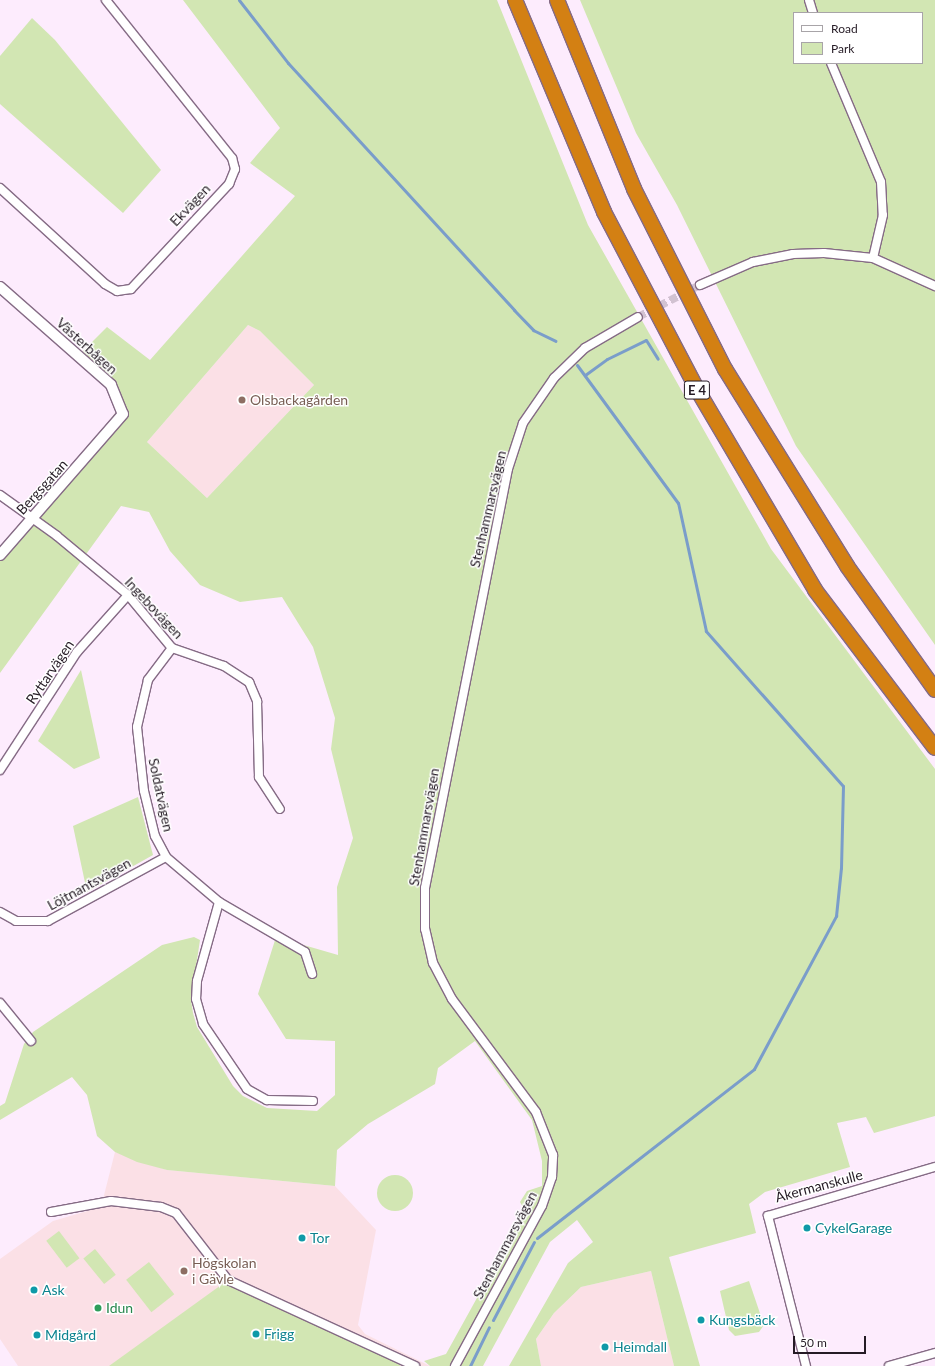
<!DOCTYPE html>
<html>
<head>
<meta charset="utf-8">
<style>
  body { margin:0 }
  #map { position:relative; width:935px; height:1366px; overflow:hidden; background:#fdecfd; font-family:Lato,sans-serif }
  div>[style] { position:absolute }
  .education>* { inset:0; background:#fbe0e6 }
  .green>* { inset:0; background:#d2e6b3; transform-origin:0 0 }
  .round { border-radius:50% }
  .stream>* { height:3px; margin:-1.5px; padding:0 1.5px; transform-origin:1.5px; border-radius:1.5px; background:#7a9dca }
  .minor-tunnel>* { height:8px; margin-top:-4px; transform-origin:0; background:repeating-linear-gradient(90deg,#d2c2d2 0 8px,transparent 0 12px) }
  .roads { filter:drop-shadow(1px 0 #856b85) drop-shadow(-1px 0 #856b85) drop-shadow(0 1px #856b85) drop-shadow(0 -1px #856b85) }
  .minor>* { height:8px; margin:-4px; padding:0 4px; transform-origin:4px; border-radius:4px; background:#fff }
  .tertiary>* { height:10px; margin:-5px; padding:0 5px; transform-origin:5px; border-radius:5px; background:#fff }
  .motorway>* { height:14px; margin:-7px; padding:0 7px; transform-origin:7px; border-radius:7px; background:#d38013 }
  .dots>* { width:11px; height:11px; translate:-50% -50%; box-sizing:border-box; border:2px solid #fff; border-radius:50% }
  span { translate:-50% -50%; white-space:nowrap; text-align:center; line-height:1.15; -webkit-text-stroke:3px #fff; paint-order:stroke }
  .shield-label span { padding:1px 3px; background:#fff; border:1px solid; border-radius:3px; -webkit-text-stroke-width:0 }
  .shield-label { font-size:13px; color:#251b25; font-weight:700 }
  .street-label { font-size:14px; color:#251b25 }
  .education-label { font-size:14px; color:#785e54 }
  .left { translate:0 -50%; text-align:left }
  .culture-label { font-size:14px; color:#0d838f }
  .leisure-label { font-size:14px; color:#27864d }
  .legend { position:absolute; left:793px; top:12px; width:130px; height:52px; box-sizing:border-box; background:#fff; border:1px solid #a8a4a8; margin:0; padding:5px 7px; list-style:none; font-size:12px; color:#251b25 }
  .legend li { display:flex; align-items:center; gap:8px; height:20px }
  .legend b { width:20px; border:1px solid #a8a4a8 }
  .scale { position:absolute; left:793px; top:1336px; width:73px; height:18px; box-sizing:border-box; border:2px solid #251b25; border-top:0; padding-left:5px; font-size:12px; line-height:14px; white-space:nowrap; color:#251b25; -webkit-text-stroke:3px #fff; paint-order:stroke }
</style>
</head>
<body>
<div id="map">
  <div class="education">
    <div style="clip-path:polygon(248px 325px,260px 331px,314px 385px,207px 498px,147px 442px)"></div>
    <div style="clip-path:polygon(115px 1152px,167px 1170px,335px 1186px,376px 1230px,358px 1325px,365px 1334px,430px 1366px,18px 1366px,0 1339px,0 1259px,53px 1221px,101px 1207px)"></div>
    <div style="clip-path:polygon(651px 1271px,674px 1366px,541px 1366px,536px 1339px,554px 1313px,581px 1287px)"></div>
  </div>
  <div class="green">
    <div style="clip-path:polygon(evenodd,183px 0,497px 0,588px 225px,771px 549px,935px 769px,935px 1116px,874px 1133px,866px 1117px,837px 1123px,850px 1167px,765px 1192px,749px 1204px,756px 1233px,669px 1257px,700px 1366px,674px 1366px,651px 1271px,581px 1287px,554px 1313px,536px 1339px,541px 1366px,509px 1366px,568px 1263px,593px 1242px,577px 1220px,550px 1242px,483px 1366px,430px 1366px,424px 1361px,446px 1354px,525px 1211px,520px 1202px,527px 1191px,542px 1186px,542px 1161px,532px 1120px,475px 1041px,438px 1068px,435px 1084px,368px 1124px,337px 1150px,335px 1186px,167px 1170px,137px 1162px,115px 1152px,97px 1136px,87px 1095px,72px 1077px,0 1120px,0 1106px,5px 1103px,24px 1044px,33px 1032px,162px 945px,194px 937px,200px 940px,191px 1000px,193px 1013px,197px 1027px,233px 1086px,243px 1096px,267px 1108px,317px 1111px,335px 1095px,335px 1041px,286px 1039px,258px 994px,276px 937px,338px 955px,337px 887px,353px 838px,331px 749px,335px 718px,313px 647px,282px 597px,240px 602px,200px 585px,170px 551px,149px 512px,121px 506px,0 673px,0 556px,116px 412px,109px 389px,75px 359px,107px 327px,150px 360px,295px 196px,250px 163px,280px 128px,183px 0,248px 325px,260px 331px,314px 385px,207px 498px,147px 442px,248px 325px)"></div>
    <div style="clip-path:polygon(evenodd,580px 0,935px 0,935px 645px,796px 446px,677px 205px,636px 133px,580px 0,794px 13px,922px 13px,922px 63px,794px 63px,794px 13px)"></div>
    <div style="clip-path:polygon(32px 18px,55px 40px,161px 170px,123px 213px,0 104px,0 56px)"></div>
    <div style="clip-path:polygon(81px 670px,100px 758px,74px 769px,38px 741px)"></div>
    <div style="clip-path:polygon(138px 797px,153px 855px,87px 892px,73px 826px)"></div>
    <div class="round" style="left:377px;top:1175px;width:36px;height:36px"></div>
    <div style="left:59px;top:1231px;width:34px;height:16px;rotate:53deg"></div>
    <div style="left:95px;top:1249px;width:33px;height:15px;rotate:51deg"></div>
    <div style="left:149px;top:1262px;width:41px;height:29px;rotate:52deg"></div>
    <div style="clip-path:polygon(228px 1280px,402px 1360px,400px 1366px,109px 1366px)"></div>
    <div style="clip-path:polygon(749px 1281px,764px 1325px,759px 1332px,735px 1336px,729px 1330px,720px 1291px)"></div>
  </div>
  <div class="stream">
    <div style="left:239px;top:0;width:80px;rotate:52.1deg"></div>
    <div style="left:288px;top:63px;width:335px;rotate:47.5deg"></div>
    <div style="left:514px;top:310px;width:28px;rotate:46deg"></div>
    <div style="left:533px;top:330px;width:25px;rotate:26deg"></div>
    <div style="left:585px;top:375px;width:27px;rotate:-36deg"></div>
    <div style="left:607px;top:359px;width:43px;rotate:-26deg"></div>
    <div style="left:646px;top:340px;width:22px;rotate:58deg"></div>
    <div style="left:537px;top:1238px;width:275px;rotate:-37.9deg"></div>
    <div style="left:754px;top:1069px;width:174px;rotate:-61.8deg"></div>
    <div style="left:836px;top:916px;width:48px;rotate:-84.1deg"></div>
    <div style="left:841px;top:868px;width:82px;rotate:-88.6deg"></div>
    <div style="left:843px;top:786px;width:207px;rotate:-131.5deg"></div>
    <div style="left:706px;top:631px;width:131px;rotate:-102.3deg"></div>
    <div style="left:678px;top:503px;width:171px;rotate:-126.2deg"></div>
    <div style="left:493px;top:1320px;width:88px;rotate:-62.3deg"></div>
    <div style="left:470px;top:1366px;width:43px;rotate:-64deg"></div>
  </div>
  <div class="minor-tunnel">
    <div style="left:638px;top:317px;width:70px;rotate:-27.3deg"></div>
  </div>
  <div class="roads">
    <div class="minor">
      <div style="left:809px;top:0;width:14px;rotate:73deg"></div>
      <div style="left:831px;top:63px;width:129px;rotate:67.2deg"></div>
      <div style="left:881px;top:182px;width:33px;rotate:87deg"></div>
      <div style="left:883px;top:215px;width:44px;rotate:103.1deg"></div>
      <div style="left:0;top:188px;width:142px;rotate:42.4deg"></div>
      <div style="left:105px;top:284px;width:14px;rotate:30deg"></div>
      <div style="left:117px;top:291px;width:14px;rotate:-8deg"></div>
      <div style="left:131px;top:289px;width:144px;rotate:-47deg"></div>
      <div style="left:229px;top:184px;width:16px;rotate:-68deg"></div>
      <div style="left:235px;top:169px;width:11px;rotate:-105deg"></div>
      <div style="left:232px;top:158px;width:202px;rotate:-128.6deg"></div>
      <div style="left:700px;top:285px;width:58px;rotate:-23.5deg"></div>
      <div style="left:753px;top:262px;width:41px;rotate:-11.3deg"></div>
      <div style="left:793px;top:254px;width:31px;rotate:-2deg"></div>
      <div style="left:824px;top:253px;width:49px;rotate:5.8deg"></div>
      <div style="left:873px;top:258px;width:68px;rotate:24.3deg"></div>
      <div style="left:0;top:495px;width:70px;rotate:35.7deg"></div>
      <div style="left:57px;top:536px;width:92px;rotate:39.7deg"></div>
      <div style="left:128px;top:595px;width:69px;rotate:50.3deg"></div>
      <div style="left:172px;top:648px;width:55px;rotate:19.1deg"></div>
      <div style="left:224px;top:666px;width:30px;rotate:33deg"></div>
      <div style="left:249px;top:682px;width:21px;rotate:67deg"></div>
      <div style="left:257px;top:701px;width:76px;rotate:88.5deg"></div>
      <div style="left:259px;top:777px;width:38px;rotate:57deg"></div>
      <div style="left:172px;top:648px;width:40px;rotate:127deg"></div>
      <div style="left:148px;top:680px;width:48px;rotate:103.2deg"></div>
      <div style="left:137px;top:727px;width:64px;rotate:83.8deg"></div>
      <div style="left:144px;top:791px;width:46px;rotate:76.3deg"></div>
      <div style="left:155px;top:836px;width:24px;rotate:62deg"></div>
      <div style="left:166px;top:857px;width:70px;rotate:40.3deg"></div>
      <div style="left:219px;top:902px;width:99px;rotate:30.2deg"></div>
      <div style="left:305px;top:952px;width:23px;rotate:72deg"></div>
      <div style="left:0;top:770px;width:141px;rotate:-56.9deg"></div>
      <div style="left:77px;top:652px;width:76px;rotate:-48.2deg"></div>
      <div style="left:219px;top:902px;width:82px;rotate:105.6deg"></div>
      <div style="left:197px;top:981px;width:18px;rotate:93deg"></div>
      <div style="left:196px;top:999px;width:26px;rotate:74deg"></div>
      <div style="left:203px;top:1024px;width:78px;rotate:55.9deg"></div>
      <div style="left:247px;top:1089px;width:23px;rotate:29deg"></div>
      <div style="left:267px;top:1100px;width:46px;rotate:1.2deg"></div>
      <div style="left:0;top:912px;width:18px;rotate:29deg"></div>
      <div style="left:16px;top:921px;width:32px"></div>
      <div style="left:48px;top:921px;width:134px;rotate:-28.5deg"></div>
      <div style="left:0;top:1003px;width:49px;rotate:50.8deg"></div>
      <div style="left:51px;top:1212px;width:61px;rotate:-10.4deg"></div>
      <div style="left:111px;top:1201px;width:50px;rotate:6.8deg"></div>
      <div style="left:161px;top:1207px;width:16px;rotate:22deg"></div>
      <div style="left:176px;top:1213px;width:85px;rotate:52.2deg"></div>
      <div style="left:228px;top:1280px;width:206px;rotate:24.7deg"></div>
      <div style="left:455px;top:1366px;width:182px;rotate:-61.5deg"></div>
      <div style="left:542px;top:1206px;width:31px;rotate:-71deg"></div>
      <div style="left:552px;top:1177px;width:22px;rotate:-87deg"></div>
      <div style="left:553px;top:1155px;width:46px;rotate:-111.6deg"></div>
      <div style="left:536px;top:1112px;width:141px;rotate:-126.6deg"></div>
      <div style="left:452px;top:999px;width:41px;rotate:-117.8deg"></div>
      <div style="left:433px;top:963px;width:35px;rotate:-103deg"></div>
      <div style="left:425px;top:929px;width:41px;rotate:-90deg"></div>
      <div style="left:425px;top:888px;width:427px;rotate:-78.8deg"></div>
      <div style="left:508px;top:469px;width:48px;rotate:-71.9deg"></div>
      <div style="left:523px;top:423px;width:55px;rotate:-55.4deg"></div>
      <div style="left:554px;top:378px;width:43px;rotate:-44.1deg"></div>
      <div style="left:585px;top:348px;width:61px;rotate:-30.3deg"></div>
      <div style="left:806px;top:1366px;width:155px;rotate:-104.2deg"></div>
      <div style="left:768px;top:1216px;width:174px;rotate:-16.4deg"></div>
      <div style="left:889px;top:1366px;width:48px;rotate:-15.8deg"></div>
    </div>
    <div class="tertiary">
      <div style="left:0;top:287px;width:148px;rotate:41.4deg"></div>
      <div style="left:111px;top:385px;width:31px;rotate:68deg"></div>
      <div style="left:123px;top:414px;width:187px;rotate:131.1deg"></div>
    </div>
    <div class="motorway">
      <div style="left:515px;top:0;width:230px;rotate:67.2deg"></div>
      <div style="left:604px;top:212px;width:202px;rotate:62.3deg"></div>
      <div style="left:698px;top:391px;width:231px;rotate:59.5deg"></div>
      <div style="left:815px;top:590px;width:198px;rotate:52.8deg"></div>
      <div style="left:557px;top:0;width:204px;rotate:67.8deg"></div>
      <div style="left:634px;top:189px;width:202px;rotate:63.2deg"></div>
      <div style="left:725px;top:369px;width:232px;rotate:58.2deg"></div>
      <div style="left:847px;top:566px;width:152px;rotate:54.6deg"></div>
    </div>
  </div>
  <div class="dots">
    <div style="left:242px;top:400px;background:#8d6e63"></div>
    <div style="left:807px;top:1228px;background:#0f9aa8"></div>
    <div style="left:302px;top:1238px;background:#0f9aa8"></div>
    <div style="left:184px;top:1271px;background:#8d6e63"></div>
    <div style="left:34px;top:1290px;background:#0f9aa8"></div>
    <div style="left:98px;top:1308px;background:#2e9e5b"></div>
    <div style="left:701px;top:1320px;background:#0f9aa8"></div>
    <div style="left:256px;top:1334px;background:#0f9aa8"></div>
    <div style="left:37px;top:1335px;background:#0f9aa8"></div>
    <div style="left:605px;top:1347px;background:#0f9aa8"></div>
  </div>
  <div class="shield-label">
    <span style="left:697px;top:390px">E 4</span>
  </div>
  <div class="street-label">
    <span style="left:190px;top:205px;rotate:-47deg">Ekvägen</span>
    <span style="left:87px;top:346px;rotate:42deg">Västerbågen</span>
    <span style="left:42px;top:487px;rotate:-48deg">Bergsgatan</span>
    <span style="left:488px;top:509px;rotate:-77deg">Stenhammarsvägen</span>
    <span style="left:154px;top:608px;rotate:47deg">Ingebovägen</span>
    <span style="left:50px;top:672px;rotate:-56deg">Ryttarvägen</span>
    <span style="left:161px;top:795px;rotate:78deg">Soldatvägen</span>
    <span style="left:424px;top:827px;rotate:-80deg">Stenhammarsvägen</span>
    <span style="left:89px;top:884px;rotate:-29deg">Löjtnantsvägen</span>
    <span style="left:819px;top:1186px;rotate:-15deg">Åkermanskulle</span>
    <span style="left:505px;top:1245px;rotate:-62deg">Stenhammarsvägen</span>
  </div>
  <div class="education-label">
    <span class="left" style="left:250px;top:400px">Olsbackagården</span>
    <span class="left" style="left:192px;top:1271px">Högskolan<br>i Gävle</span>
  </div>
  <div class="culture-label">
    <span class="left" style="left:815px;top:1228px">CykelGarage</span>
    <span class="left" style="left:310px;top:1238px">Tor</span>
    <span class="left" style="left:42px;top:1290px">Ask</span>
    <span class="left" style="left:709px;top:1320px">Kungsbäck</span>
    <span class="left" style="left:264px;top:1334px">Frigg</span>
    <span class="left" style="left:45px;top:1335px">Midgård</span>
    <span class="left" style="left:613px;top:1347px">Heimdall</span>
  </div>
  <div class="leisure-label">
    <span class="left" style="left:106px;top:1308px">Idun</span>
  </div>
  <ul class="legend">
  <li><b style="height:5px;background:#fff"></b>Road</li>
  <li><b style="height:11px;background:#d2e6b3"></b>Park</li>
  </ul>
  <div class="scale">50 m</div>
</div>
</body>
</html>
